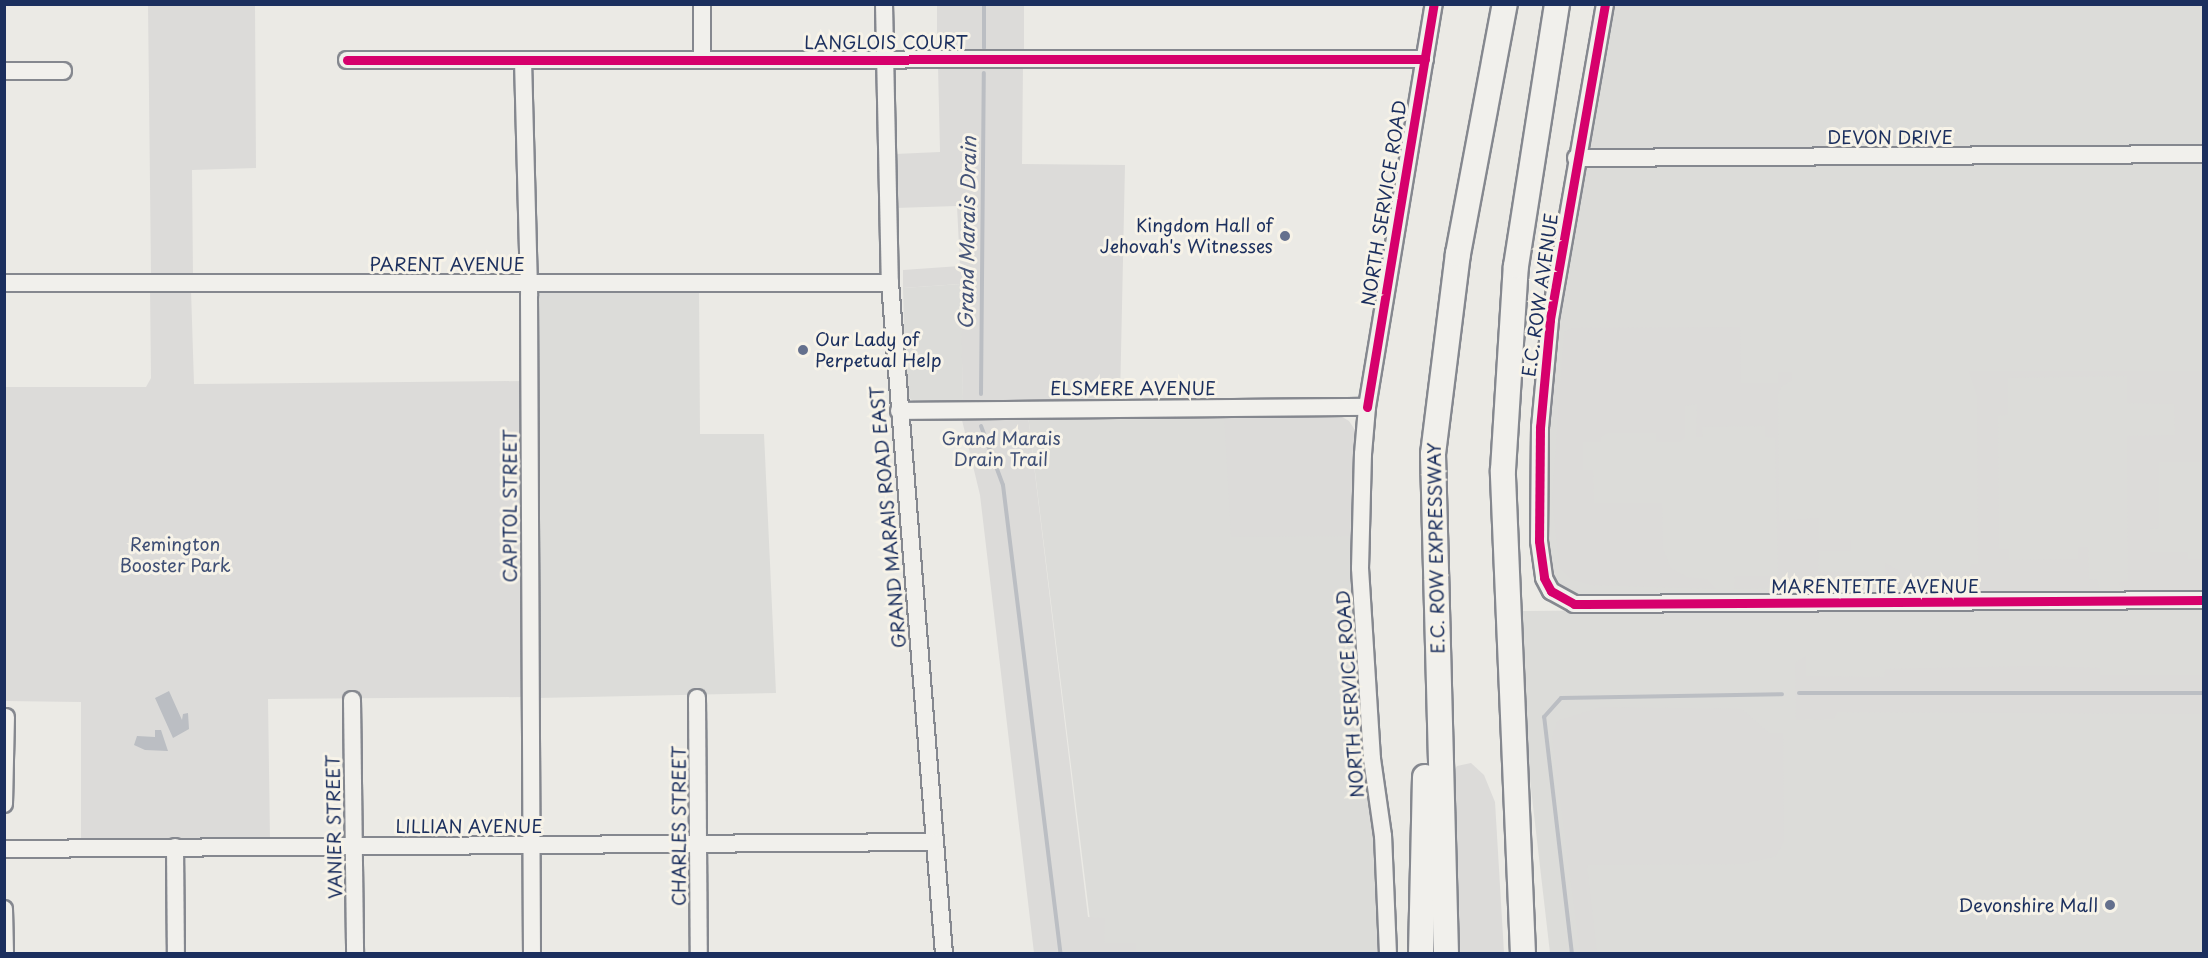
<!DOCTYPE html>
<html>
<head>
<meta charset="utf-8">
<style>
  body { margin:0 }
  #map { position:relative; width:2208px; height:958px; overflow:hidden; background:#ebeae5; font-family:"Playpen Sans",sans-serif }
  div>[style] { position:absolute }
  .built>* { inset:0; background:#dcdcd9 }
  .green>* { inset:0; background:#dcdbd9; transform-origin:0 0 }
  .water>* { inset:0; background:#bbbec3 }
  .stream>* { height:4px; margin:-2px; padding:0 2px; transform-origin:2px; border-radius:2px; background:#bbbec3 }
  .roads { filter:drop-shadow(2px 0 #85888f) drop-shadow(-2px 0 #85888f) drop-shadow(0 2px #85888f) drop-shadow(0 -2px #85888f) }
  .minor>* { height:16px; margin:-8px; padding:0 8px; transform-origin:8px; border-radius:8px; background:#f1f0ec }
  .highway>* { height:24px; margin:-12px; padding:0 12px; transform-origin:12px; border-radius:12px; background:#f1f0ec }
  .cycleway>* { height:9px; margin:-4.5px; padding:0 4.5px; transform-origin:4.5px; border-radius:4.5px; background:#d6006c }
  .dots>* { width:16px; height:16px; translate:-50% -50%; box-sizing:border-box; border:3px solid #f7f3e8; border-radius:50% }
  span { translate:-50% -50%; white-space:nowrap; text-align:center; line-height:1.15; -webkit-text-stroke:6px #f7f3e8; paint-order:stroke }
  .street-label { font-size:18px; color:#1b2f5e }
  .poi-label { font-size:18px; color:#1b2f5e }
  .right { translate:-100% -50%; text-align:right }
  .left { translate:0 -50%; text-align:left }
  .park-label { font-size:18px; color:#3f4f75 }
  .water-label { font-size:20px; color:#455478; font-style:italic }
  .frame { position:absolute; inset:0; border:6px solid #1b2f5e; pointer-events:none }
</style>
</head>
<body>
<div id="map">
  <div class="built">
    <div style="clip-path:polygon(1611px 5px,2203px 5px,2203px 594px,1577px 598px,1559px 588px,1546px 567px,1544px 536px,1550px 355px)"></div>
    <div style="clip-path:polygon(961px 284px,963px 401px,916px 403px,906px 396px,903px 288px)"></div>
    <div style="clip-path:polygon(534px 287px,699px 287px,700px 434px,764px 434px,776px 693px,537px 698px)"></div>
    <div style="clip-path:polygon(1224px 413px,1353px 536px,1361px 735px,1376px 840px,1381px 953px,1094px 953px,1028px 415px)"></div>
    <div style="clip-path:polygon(2203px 606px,2203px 953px,1550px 953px,1520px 693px,1518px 611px)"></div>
  </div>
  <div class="green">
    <div style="clip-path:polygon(148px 5px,255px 5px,256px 168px,192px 170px,193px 277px,151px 275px)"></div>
    <div style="left:937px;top:5px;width:87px;height:48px"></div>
    <div style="clip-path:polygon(1023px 65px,1022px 164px,1125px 165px,1120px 401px,963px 401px,960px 284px,903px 288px,903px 270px,960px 266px,957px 206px,895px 208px,895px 154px,940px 152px,938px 66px)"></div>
    <div style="clip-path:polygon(150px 287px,191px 290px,194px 384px,523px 381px,524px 697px,268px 699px,270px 840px,81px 845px,81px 702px,5px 701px,5px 387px,146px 387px,151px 378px)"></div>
    <div style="clip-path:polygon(1740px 327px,1741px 383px,1778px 383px,1778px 372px,1792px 372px,1791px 381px,1781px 387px,1778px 395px,1779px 521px,1819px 518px,1819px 540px,1851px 540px,1851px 551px,1819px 551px,1818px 572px,1868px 571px,1870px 586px,1862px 592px,1777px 594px,1776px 588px,1734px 589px,1735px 576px,1778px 576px,1775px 438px,1765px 437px,1765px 426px,1702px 427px,1703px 437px,1696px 437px,1697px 404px,1685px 406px,1685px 437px,1680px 442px,1656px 442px,1656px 433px,1608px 433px,1601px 437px,1601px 442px,1583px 442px,1583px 470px,1593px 470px,1594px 503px,1662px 503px,1663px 549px,1671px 568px,1687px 577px,1707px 579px,1717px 589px,1591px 585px,1572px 580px,1559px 567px,1552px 499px,1564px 332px,1573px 328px)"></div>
    <div style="clip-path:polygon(1969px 371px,2203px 371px,2203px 462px,2159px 462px,2159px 528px,2150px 529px,2150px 552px,2188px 552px,2188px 559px,2203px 559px,2203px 594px,2127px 594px,2118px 582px,2128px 581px,2127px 436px,2175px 435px,2174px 404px,2127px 403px,2127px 376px,2008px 378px,2008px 415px,1998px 416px,1999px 549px,2009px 549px,2009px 560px,2078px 559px,2078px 547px,2088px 547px,2089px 579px,2098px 580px,2100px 590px,2088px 595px,1891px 597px,1886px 586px,1885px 563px,1898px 570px,1970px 571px,1971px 564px,1978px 564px,1977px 395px)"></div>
    <div style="clip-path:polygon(1224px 414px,1337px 414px,1349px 421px,1355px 430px,1353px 536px,1231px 537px)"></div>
    <div style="clip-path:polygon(1028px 415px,1088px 917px,1105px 918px,1104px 943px,1136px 943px,1136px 953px,1034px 953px,980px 495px,961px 416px)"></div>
    <div style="clip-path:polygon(1806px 656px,1806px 676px,1884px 677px,1885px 669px,2036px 666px,2100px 668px,2100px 675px,2203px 675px,2203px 714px,1837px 712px,1834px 719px,1796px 720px,1795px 663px)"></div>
    <div style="clip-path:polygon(1601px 707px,1742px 709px,1769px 733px,1783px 733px,1784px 841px,1776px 856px,1743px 864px,1587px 865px,1597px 953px,1580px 953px,1552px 738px,1557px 721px)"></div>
    <div style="clip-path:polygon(1471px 763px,1484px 775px,1495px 802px,1504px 953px,1453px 953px,1450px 777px,1457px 766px)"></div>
    <div style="clip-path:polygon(2002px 896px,2026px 897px,2002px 921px)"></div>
  </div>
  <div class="water">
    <div style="clip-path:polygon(169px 691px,182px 720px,183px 714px,188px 713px,189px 729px,173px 738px,155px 698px)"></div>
    <div style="clip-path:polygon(155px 730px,161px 730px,168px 751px,145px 750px,134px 745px,137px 736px,155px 737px)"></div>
  </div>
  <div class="stream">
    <div style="left:984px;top:4px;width:44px;rotate:90deg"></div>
    <div style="left:981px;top:394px;width:321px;rotate:-89.5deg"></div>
    <div style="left:981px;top:426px;width:63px;rotate:69.6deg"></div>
    <div style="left:1003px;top:485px;width:473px;rotate:83deg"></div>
    <div style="left:1799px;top:693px;width:405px"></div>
    <div style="left:1572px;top:954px;width:239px;rotate:-96.7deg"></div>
    <div style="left:1544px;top:717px;width:25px;rotate:-48deg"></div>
    <div style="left:1561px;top:698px;width:221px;rotate:-1deg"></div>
  </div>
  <div class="roads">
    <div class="minor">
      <div style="left:702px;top:4px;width:55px;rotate:90deg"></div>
      <div style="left:884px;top:4px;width:279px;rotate:88.8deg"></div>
      <div style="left:890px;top:283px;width:673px;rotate:85.4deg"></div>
      <div style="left:1605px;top:4px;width:321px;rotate:99.9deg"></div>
      <div style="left:1550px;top:320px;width:107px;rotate:95.3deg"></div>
      <div style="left:1540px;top:427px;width:114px;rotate:90.5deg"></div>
      <div style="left:1539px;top:541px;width:37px;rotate:82deg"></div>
      <div style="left:1544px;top:578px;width:15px;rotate:62deg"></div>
      <div style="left:1551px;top:591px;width:26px;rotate:29deg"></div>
      <div style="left:1574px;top:604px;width:11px"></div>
      <div style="left:1585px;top:604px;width:619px;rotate:-0.37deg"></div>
      <div style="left:347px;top:60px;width:1078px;rotate:-0.05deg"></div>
      <div style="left:523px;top:60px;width:236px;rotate:88.5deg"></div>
      <div style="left:529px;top:296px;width:658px;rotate:89.74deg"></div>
      <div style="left:4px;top:71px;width:59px"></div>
      <div style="left:1576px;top:158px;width:628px;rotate:-0.36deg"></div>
      <div style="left:4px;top:283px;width:886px"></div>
      <div style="left:899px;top:411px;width:468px;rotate:-0.5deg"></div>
      <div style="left:697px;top:698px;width:256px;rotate:89.6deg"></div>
      <div style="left:352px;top:700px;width:254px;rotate:89.3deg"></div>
      <div style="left:4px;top:804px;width:87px;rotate:-88.7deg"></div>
      <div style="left:175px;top:847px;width:107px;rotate:89.5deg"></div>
      <div style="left:4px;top:849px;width:929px;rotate:-0.43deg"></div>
      <div style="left:4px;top:909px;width:45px;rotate:88.7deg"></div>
      <div style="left:1388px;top:954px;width:118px;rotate:-92.4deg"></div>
      <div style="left:1383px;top:836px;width:78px;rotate:-98.1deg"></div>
      <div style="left:1372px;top:759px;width:191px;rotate:-93.6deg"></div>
      <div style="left:1360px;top:568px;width:114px;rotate:-88.5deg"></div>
      <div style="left:1363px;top:454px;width:47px;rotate:-85.1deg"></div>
      <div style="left:1367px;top:407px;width:409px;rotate:-80.6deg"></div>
    </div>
    <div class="highway">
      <div style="left:1421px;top:954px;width:177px;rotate:-88.7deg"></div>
      <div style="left:1446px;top:954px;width:500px;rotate:-91.49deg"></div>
      <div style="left:1433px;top:454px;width:202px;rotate:-82.9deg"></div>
      <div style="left:1458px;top:254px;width:254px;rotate:-79.4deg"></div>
      <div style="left:1523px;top:954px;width:484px;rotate:-92.4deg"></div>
      <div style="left:1503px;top:470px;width:204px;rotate:-86.4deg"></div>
      <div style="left:1516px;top:266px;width:265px;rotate:-81.1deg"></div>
    </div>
  </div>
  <div class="cycleway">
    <div style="left:1605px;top:4px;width:321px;rotate:99.9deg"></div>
    <div style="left:1550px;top:320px;width:107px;rotate:95.3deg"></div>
    <div style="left:1540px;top:427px;width:114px;rotate:90.5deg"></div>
    <div style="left:1539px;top:541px;width:37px;rotate:82deg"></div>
    <div style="left:1544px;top:578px;width:15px;rotate:62deg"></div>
    <div style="left:1551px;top:591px;width:26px;rotate:29deg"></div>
    <div style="left:1574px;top:604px;width:11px"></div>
    <div style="left:1585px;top:604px;width:619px;rotate:-0.37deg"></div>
    <div style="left:347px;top:60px;width:1078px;rotate:-0.05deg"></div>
    <div style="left:1367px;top:407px;width:409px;rotate:-80.6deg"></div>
  </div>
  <div class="dots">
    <div style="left:1285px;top:236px;background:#64708d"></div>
    <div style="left:803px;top:350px;background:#64708d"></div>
    <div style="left:2110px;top:905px;background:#64708d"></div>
  </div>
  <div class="street-label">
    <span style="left:886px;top:42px">LANGLOIS COURT</span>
    <span style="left:1890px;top:137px">DEVON DRIVE</span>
    <span style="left:1384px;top:203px;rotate:-81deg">NORTH SERVICE ROAD</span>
    <span style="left:447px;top:264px">PARENT AVENUE</span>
    <span style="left:1540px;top:295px;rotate:-82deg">E.C. ROW AVENUE</span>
    <span style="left:1133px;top:388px">ELSMERE AVENUE</span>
    <span style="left:510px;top:506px;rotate:-90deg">CAPITOL STREET</span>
    <span style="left:888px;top:517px;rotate:-95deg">GRAND MARAIS ROAD EAST</span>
    <span style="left:1436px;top:548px;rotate:-91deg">E.C. ROW EXPRESSWAY</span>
    <span style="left:1875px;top:586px">MARENTETTE AVENUE</span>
    <span style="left:1350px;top:694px;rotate:-94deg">NORTH SERVICE ROAD</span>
    <span style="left:469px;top:826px">LILLIAN AVENUE</span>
    <span style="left:679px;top:826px;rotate:-90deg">CHARLES STREET</span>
    <span style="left:334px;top:827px;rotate:-91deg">VANIER STREET</span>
  </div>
  <div class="poi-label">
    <span class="right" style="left:1273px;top:236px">Kingdom Hall of<br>Jehovah's Witnesses</span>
    <span class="left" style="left:815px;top:350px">Our Lady of<br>Perpetual Help</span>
    <span class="right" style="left:2098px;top:905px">Devonshire Mall</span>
  </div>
  <div class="park-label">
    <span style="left:1001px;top:449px">Grand Marais<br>Drain Trail</span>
    <span style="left:175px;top:555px">Remington<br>Booster Park</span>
  </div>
  <div class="water-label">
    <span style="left:967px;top:233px;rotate:-89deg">Grand Marais Drain</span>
  </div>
  <div class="frame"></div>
</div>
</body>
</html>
